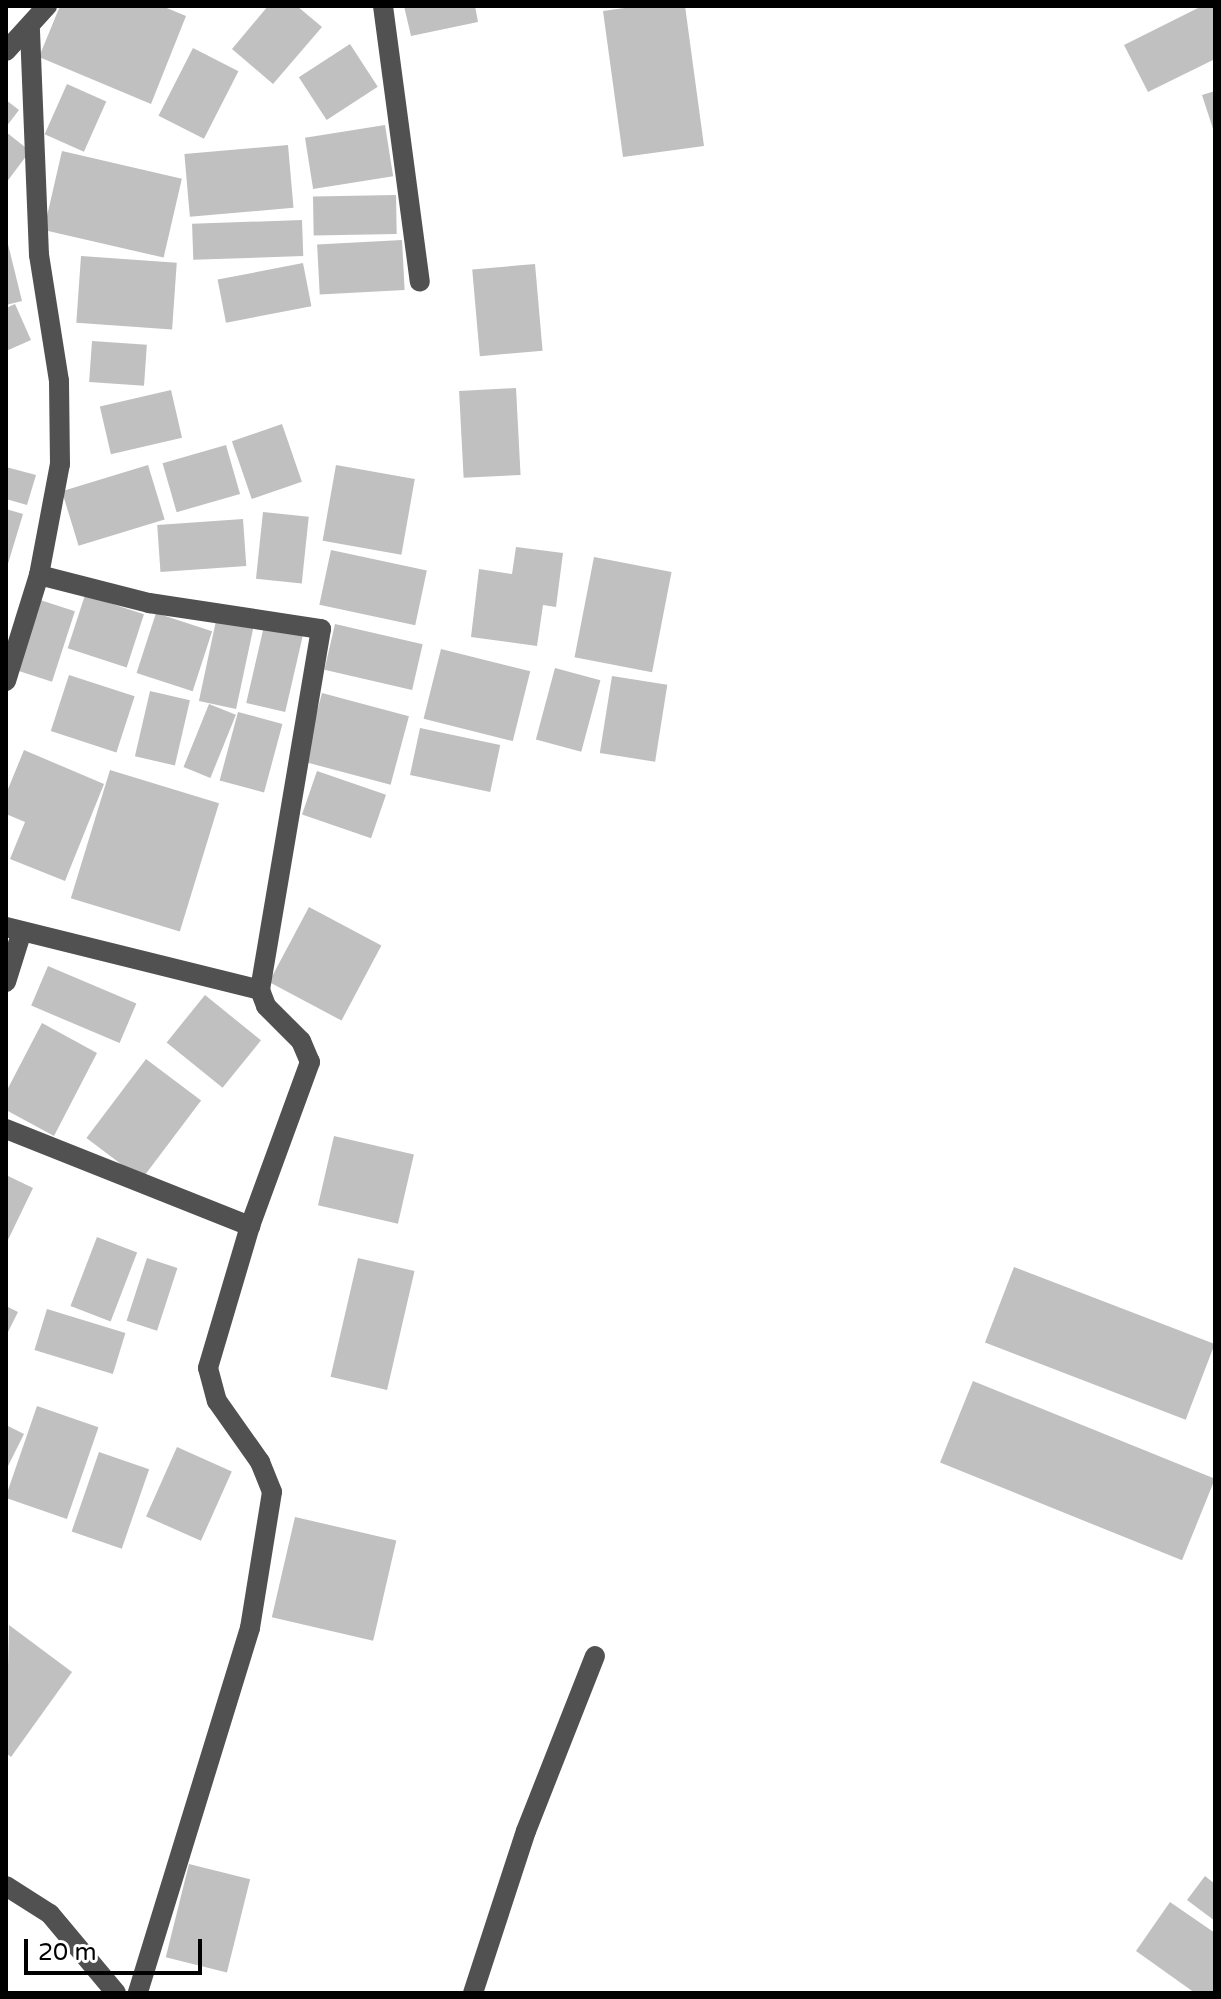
<!DOCTYPE html>
<html>
<head>
<meta charset="utf-8">
<style>
  body { margin:0 }
  #map { position:relative; width:1221px; height:1999px; overflow:hidden; background:#fff; font-family:"Varela Round",sans-serif }
  div>[style] { position:absolute }
  .building>* { inset:0; background:#c0c0c0; transform-origin:0 0 }
  .minor>* { height:20px; margin:-10px; padding:0 10px; transform-origin:10px; border-radius:10px; background:#515151 }
  span { translate:-50% -50%; white-space:nowrap; text-align:center; line-height:1.15; -webkit-text-stroke:7px #fff; paint-order:stroke }
  .frame { position:absolute; inset:0; border:8px solid #000; pointer-events:none }
  .scale { position:absolute; left:24px; top:1939px; width:178px; height:36px; box-sizing:border-box; border:4px solid #000; border-top:0; padding-left:10px; font-size:24px; line-height:28px; white-space:nowrap; color:#000; -webkit-text-stroke:6px #fff; paint-order:stroke }
</style>
</head>
<body>
<div id="map">
  <div class="building">
    <div style="clip-path:polygon(60px 6px,162px 6px,186px 16px,151px 104px,39px 57px)"></div>
    <div style="clip-path:polygon(268px 6px,297px 6px,322px 27px,273px 84px,232px 49px)"></div>
    <div style="clip-path:polygon(404px 6px,475px 6px,478px 22px,411px 36px)"></div>
    <div style="clip-path:polygon(639px 6px,685px 6px,704px 146px,623px 157px,603px 11px)"></div>
    <div style="clip-path:polygon(1202px 6px,1215px 6px,1215px 59px,1148px 92px,1124px 45px)"></div>
    <div style="left:350px;top:44px;width:51px;height:61px;rotate:57deg"></div>
    <div style="left:193px;top:48px;width:51px;height:76px;rotate:27deg"></div>
    <div style="left:67px;top:84px;width:43px;height:55px;rotate:24deg"></div>
    <div style="clip-path:polygon(1215px 91px,1215px 132px,1214px 132px,1202px 95px)"></div>
    <div style="clip-path:polygon(6px 100px,19px 110px,6px 127px)"></div>
    <div style="left:385px;top:125px;width:52px;height:81px;rotate:81deg"></div>
    <div style="clip-path:polygon(6px 132px,30px 151px,6px 183px)"></div>
    <div style="left:288px;top:145px;width:63px;height:104px;rotate:85deg"></div>
    <div style="left:62px;top:151px;width:123px;height:81px;rotate:13deg"></div>
    <div style="left:396px;top:195px;width:39px;height:83px;rotate:89deg"></div>
    <div style="left:302px;top:220px;width:36px;height:110px;rotate:88deg"></div>
    <div style="clip-path:polygon(6px 236px,22px 301px,6px 305px)"></div>
    <div style="left:402px;top:240px;width:50px;height:85px;rotate:87deg"></div>
    <div style="left:81px;top:256px;width:96px;height:67px;rotate:4deg"></div>
    <div style="left:303px;top:263px;width:44px;height:87px;rotate:79deg"></div>
    <div style="left:535px;top:264px;width:87px;height:63px;rotate:85deg"></div>
    <div style="clip-path:polygon(15px 304px,31px 340px,6px 351px,6px 308px)"></div>
    <div style="left:92px;top:341px;width:55px;height:41px;rotate:4deg"></div>
    <div style="left:516px;top:388px;width:87px;height:57px;rotate:87deg"></div>
    <div style="left:171px;top:390px;width:49px;height:73px;rotate:77deg"></div>
    <div style="left:282px;top:424px;width:61px;height:53px;rotate:71deg"></div>
    <div style="left:226px;top:445px;width:51px;height:66px;rotate:74deg"></div>
    <div style="left:148px;top:465px;width:57px;height:90px;rotate:73deg"></div>
    <div style="left:336px;top:465px;width:80px;height:77px;rotate:10deg"></div>
    <div style="clip-path:polygon(6px 467px,36px 475px,27px 505px,6px 499px)"></div>
    <div style="clip-path:polygon(6px 509px,23px 514px,7px 567px,6px 567px)"></div>
    <div style="left:263px;top:512px;width:46px;height:67px;rotate:6deg"></div>
    <div style="left:243px;top:519px;width:47px;height:86px;rotate:86deg"></div>
    <div style="clip-path:polygon(516px 547px,563px 553px,556px 607px,543px 605px,537px 646px,471px 637px,479px 569px,512px 574px)"></div>
    <div style="left:331px;top:550px;width:98px;height:56px;rotate:12deg"></div>
    <div style="left:594px;top:557px;width:79px;height:102px;rotate:11deg"></div>
    <div style="left:85px;top:595px;width:62px;height:56px;rotate:18deg"></div>
    <div style="left:34px;top:598px;width:43px;height:74px;rotate:18deg"></div>
    <div style="left:156px;top:613px;width:59px;height:63px;rotate:18deg"></div>
    <div style="left:217px;top:616px;width:38px;height:87px;rotate:12deg"></div>
    <div style="left:335px;top:624px;width:90px;height:47px;rotate:13deg"></div>
    <div style="left:264px;top:626px;width:40px;height:79px;rotate:13deg"></div>
    <div style="left:441px;top:649px;width:92px;height:72px;rotate:14deg"></div>
    <div style="left:555px;top:668px;width:47px;height:74px;rotate:15deg"></div>
    <div style="left:69px;top:675px;width:69px;height:59px;rotate:18deg"></div>
    <div style="left:612px;top:676px;width:56px;height:78px;rotate:9deg"></div>
    <div style="left:150px;top:691px;width:41px;height:67px;rotate:13deg"></div>
    <div style="left:322px;top:693px;width:90px;height:71px;rotate:15deg"></div>
    <div style="left:209px;top:704px;width:29px;height:68px;rotate:22deg"></div>
    <div style="left:238px;top:712px;width:46px;height:71px;rotate:15deg"></div>
    <div style="left:420px;top:728px;width:82px;height:48px;rotate:12deg"></div>
    <div style="clip-path:polygon(24px 750px,104px 784px,65px 881px,10px 859px,25px 822px,6px 814px,6px 794px)"></div>
    <div style="left:110px;top:770px;width:114px;height:134px;rotate:17deg"></div>
    <div style="left:317px;top:771px;width:73px;height:46px;rotate:19deg"></div>
    <div style="left:309px;top:907px;width:82px;height:85px;rotate:28deg"></div>
    <div style="left:48px;top:966px;width:96px;height:43px;rotate:23deg"></div>
    <div style="left:205px;top:995px;width:72px;height:61px;rotate:39deg"></div>
    <div style="clip-path:polygon(42px 1023px,97px 1053px,54px 1136px,6px 1110px,6px 1092px)"></div>
    <div style="left:146px;top:1059px;width:69px;height:99px;rotate:37deg"></div>
    <div style="left:334px;top:1136px;width:82px;height:71px;rotate:13deg"></div>
    <div style="clip-path:polygon(6px 1175px,33px 1188px,6px 1244px)"></div>
    <div style="left:97px;top:1237px;width:43px;height:74px;rotate:21deg"></div>
    <div style="left:147px;top:1258px;width:32px;height:66px;rotate:18deg"></div>
    <div style="left:358px;top:1258px;width:58px;height:122px;rotate:13deg"></div>
    <div style="left:1014px;top:1267px;width:215px;height:81px;rotate:21deg"></div>
    <div style="clip-path:polygon(6px 1306px,18px 1312px,6px 1336px)"></div>
    <div style="left:47px;top:1309px;width:82px;height:43px;rotate:17deg"></div>
    <div style="left:973px;top:1381px;width:261px;height:88px;rotate:22deg"></div>
    <div style="left:37px;top:1406px;width:65px;height:97px;rotate:19deg"></div>
    <div style="clip-path:polygon(6px 1425px,24px 1434px,6px 1470px)"></div>
    <div style="left:177px;top:1447px;width:60px;height:76px;rotate:24deg"></div>
    <div style="left:99px;top:1452px;width:53px;height:84px;rotate:19deg"></div>
    <div style="left:295px;top:1517px;width:104px;height:103px;rotate:13deg"></div>
    <div style="clip-path:polygon(9px 1625px,72px 1672px,11px 1757px,6px 1753px)"></div>
    <div style="left:189px;top:1864px;width:63px;height:96px;rotate:14deg"></div>
    <div style="clip-path:polygon(1205px 1876px,1215px 1884px,1215px 1921px,1187px 1900px)"></div>
    <div style="clip-path:polygon(1170px 1902px,1215px 1933px,1215px 1993px,1195px 1993px,1136px 1951px)"></div>
  </div>
  <div class="minor">
    <div style="left:383px;top:6px;width:278px;rotate:82.4deg"></div>
    <div style="left:6px;top:51px;width:61px;rotate:-47.7deg"></div>
    <div style="left:39px;top:575px;width:114px;rotate:14.3deg"></div>
    <div style="left:149px;top:603px;width:174px;rotate:8.6deg"></div>
    <div style="left:321px;top:629px;width:366px;rotate:99.6deg"></div>
    <div style="left:260px;top:990px;width:17px;rotate:69deg"></div>
    <div style="left:266px;top:1006px;width:49px;rotate:45deg"></div>
    <div style="left:301px;top:1041px;width:23px;rotate:67deg"></div>
    <div style="left:310px;top:1062px;width:175px;rotate:110.1deg"></div>
    <div style="left:250px;top:1226px;width:148px;rotate:106.5deg"></div>
    <div style="left:208px;top:1368px;width:34px;rotate:75deg"></div>
    <div style="left:217px;top:1401px;width:75px;rotate:54.8deg"></div>
    <div style="left:260px;top:1462px;width:32px;rotate:68deg"></div>
    <div style="left:272px;top:1492px;width:138px;rotate:99.2deg"></div>
    <div style="left:250px;top:1628px;width:382px;rotate:107.1deg"></div>
    <div style="left:6px;top:681px;width:111px;rotate:-72.7deg"></div>
    <div style="left:39px;top:575px;width:113px;rotate:-79.3deg"></div>
    <div style="left:60px;top:464px;width:83px;rotate:-90.7deg"></div>
    <div style="left:59px;top:381px;width:128px;rotate:-99deg"></div>
    <div style="left:39px;top:255px;width:225px;rotate:-92.3deg"></div>
    <div style="left:6px;top:927px;width:262px;rotate:13.9deg"></div>
    <div style="left:6px;top:982px;width:53px;rotate:-72.6deg"></div>
    <div style="left:6px;top:1129px;width:263px;rotate:21.7deg"></div>
    <div style="left:6px;top:1886px;width:52px;rotate:32.5deg"></div>
    <div style="left:50px;top:1914px;width:103px;rotate:50.1deg"></div>
    <div style="left:473px;top:1993px;width:170px;rotate:-71.9deg"></div>
    <div style="left:526px;top:1831px;width:188px;rotate:-68.5deg"></div>
  </div>
  <div class="frame"></div>
  <div class="scale">20 m</div>
</div>
</body>
</html>
